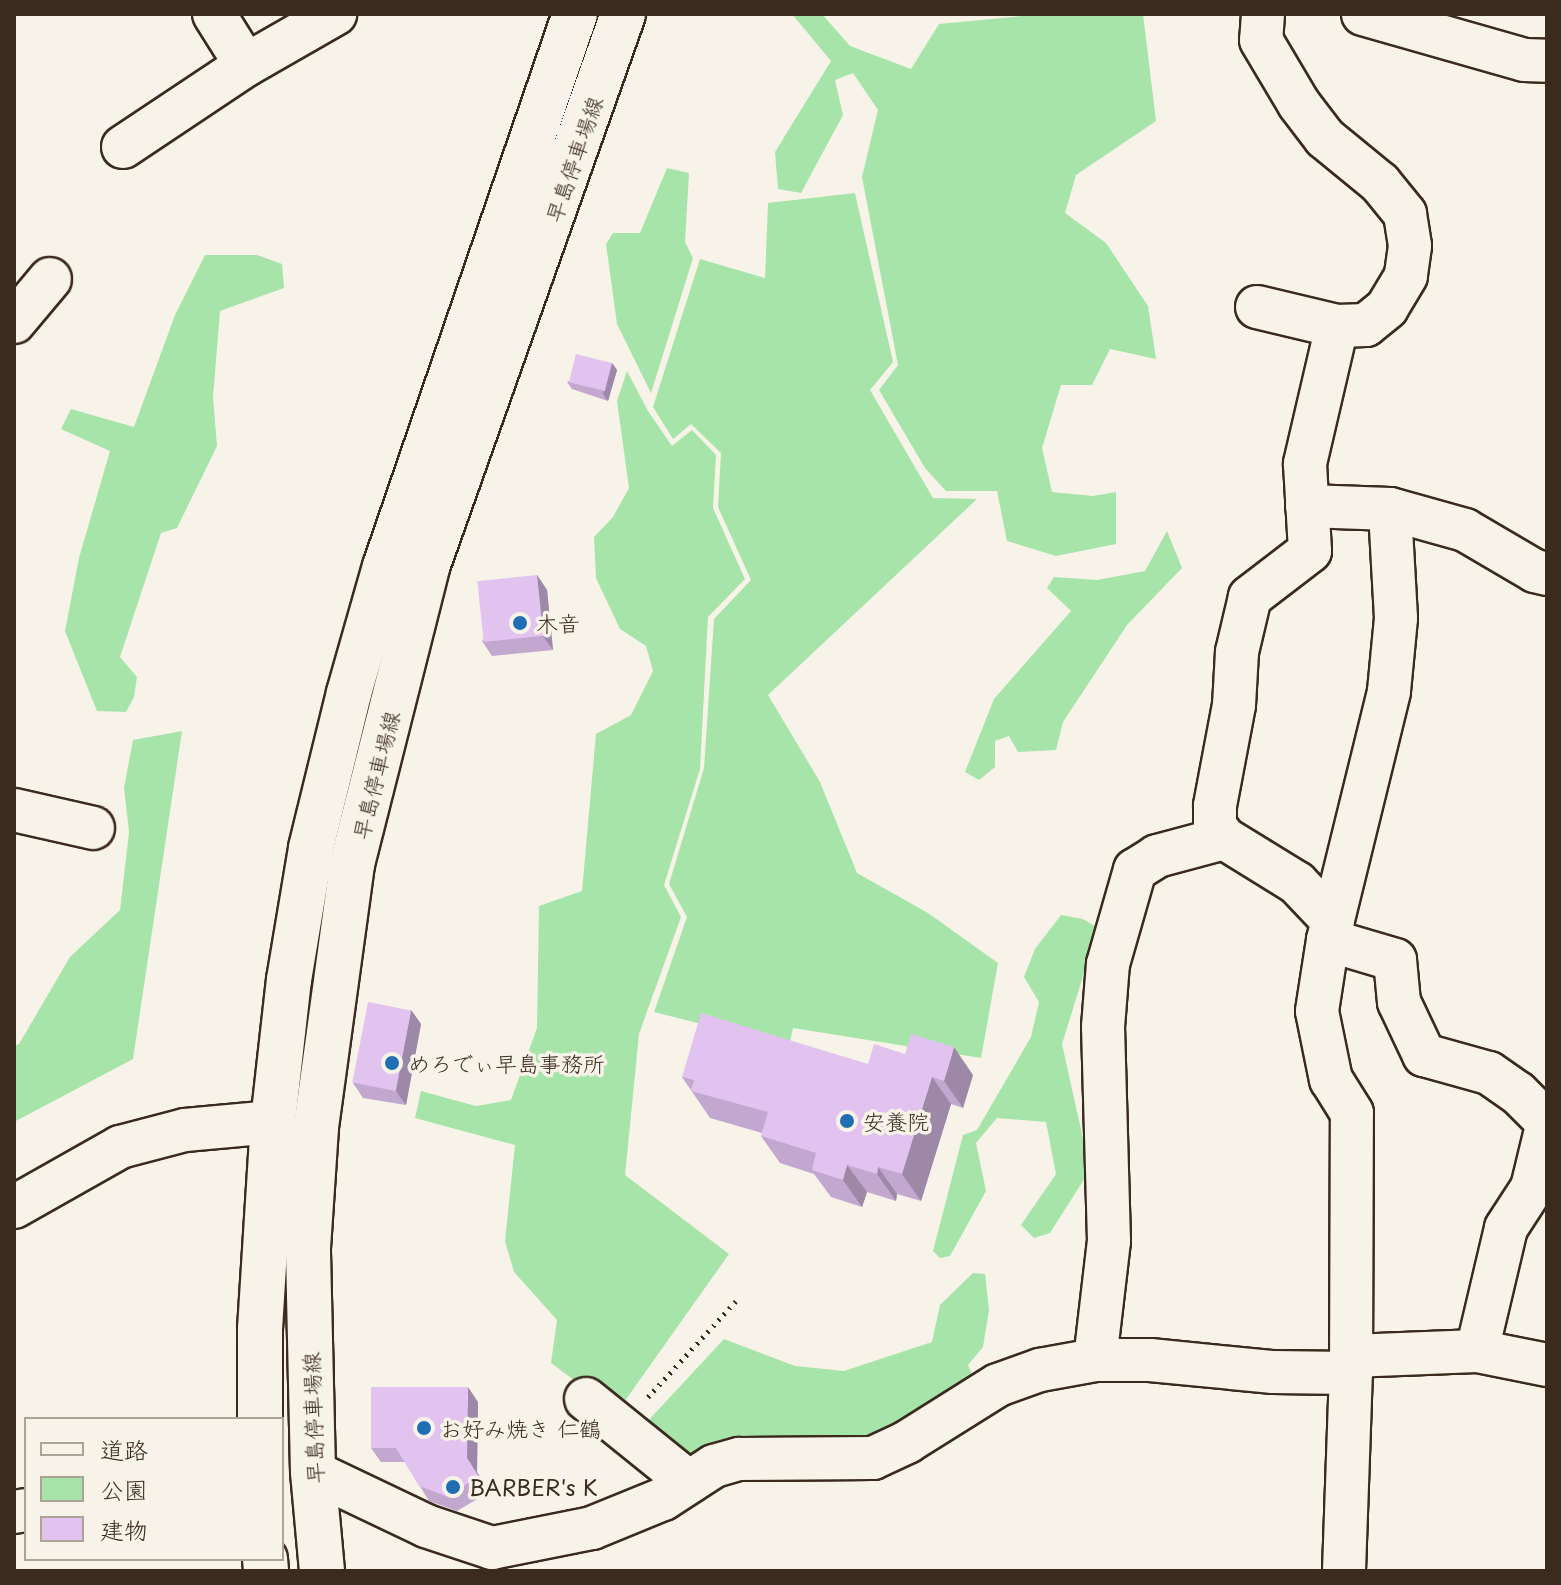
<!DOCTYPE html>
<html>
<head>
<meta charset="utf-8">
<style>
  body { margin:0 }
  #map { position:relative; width:1561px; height:1585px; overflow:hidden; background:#f7f3e8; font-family:"Playpen Sans","Klee One",sans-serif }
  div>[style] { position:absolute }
  .green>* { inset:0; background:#a7e4aa }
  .path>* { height:5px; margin-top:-2.5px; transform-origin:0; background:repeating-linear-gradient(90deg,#3b2a1e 0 2px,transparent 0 8px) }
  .roads { filter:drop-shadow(2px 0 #3b2a1e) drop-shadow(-2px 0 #3b2a1e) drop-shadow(0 2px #3b2a1e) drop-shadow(0 -2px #3b2a1e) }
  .street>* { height:42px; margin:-21px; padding:0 21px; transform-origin:21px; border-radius:21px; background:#f7f3e8 }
  .secondary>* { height:44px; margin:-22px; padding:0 22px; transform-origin:22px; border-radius:22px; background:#f7f3e8 }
  .wall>* { inset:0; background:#c2a7ce }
  .shaded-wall>* { inset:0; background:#9e88a7 }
  .building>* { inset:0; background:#e2c2ef; transform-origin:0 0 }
  .dots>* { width:22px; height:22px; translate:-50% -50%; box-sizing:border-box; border:4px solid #f7f3e8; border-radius:50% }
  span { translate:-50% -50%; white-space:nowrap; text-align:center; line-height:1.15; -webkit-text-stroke:7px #f7f3e8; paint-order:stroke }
  .street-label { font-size:22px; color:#3b2a1e }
  .poi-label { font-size:22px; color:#3b2a1e }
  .left { translate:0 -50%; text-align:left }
  .frame { position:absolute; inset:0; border:16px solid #3b2a1e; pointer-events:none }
  .legend { position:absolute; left:24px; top:1417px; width:260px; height:144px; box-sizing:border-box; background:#f7f3e8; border:2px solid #aca397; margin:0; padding:10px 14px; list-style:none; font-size:24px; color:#3b2a1e }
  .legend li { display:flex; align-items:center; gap:16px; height:40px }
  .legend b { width:40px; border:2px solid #aca397 }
</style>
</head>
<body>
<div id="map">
  <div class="green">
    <div style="clip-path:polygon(792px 14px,822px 14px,850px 46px,911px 69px,939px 24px,1043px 14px,1143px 14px,1156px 121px,1076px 175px,1065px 213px,1106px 243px,1148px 306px,1156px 359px,1110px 349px,1092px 385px,1061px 385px,1042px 448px,1052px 492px,1093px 496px,1116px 492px,1116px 544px,1056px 556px,1007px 541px,997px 491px,946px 491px,925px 468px,879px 390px,898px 365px,862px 177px,878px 110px,853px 73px,835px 80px,843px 115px,801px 193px,778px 189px,775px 152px,831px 61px)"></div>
    <div style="clip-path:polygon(667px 168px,689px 173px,685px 242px,693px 258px,651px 393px,617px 324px,606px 244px,613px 233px,640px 233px)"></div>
    <div style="clip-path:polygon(855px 193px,893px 362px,870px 390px,933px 498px,977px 499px,768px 695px,820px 782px,857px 873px,928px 913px,998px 963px,981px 1058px,793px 1028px,789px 1046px,654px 1012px,687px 917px,669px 884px,704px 768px,714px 619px,751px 580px,718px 507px,721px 453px,691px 424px,673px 439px,653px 407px,700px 259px,765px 278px,768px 203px)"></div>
    <div style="clip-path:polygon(205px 255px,257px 255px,282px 264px,284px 288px,220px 311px,213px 397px,217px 446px,177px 528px,161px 533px,120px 657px,137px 677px,134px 697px,126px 712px,97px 711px,65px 631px,79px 558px,110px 451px,61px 429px,71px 409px,134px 427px,175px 315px)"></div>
    <div style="clip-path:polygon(627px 371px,648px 411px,672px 446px,692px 430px,716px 455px,713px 508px,745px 579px,708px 617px,700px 769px,664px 885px,681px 917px,639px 1034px,625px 1175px,729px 1254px,617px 1412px,551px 1363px,557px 1320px,514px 1272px,505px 1241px,515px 1145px,415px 1118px,421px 1091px,476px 1106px,511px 1100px,537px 1028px,539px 906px,582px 891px,596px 734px,631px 715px,653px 671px,646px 646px,620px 629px,596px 578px,594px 537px,613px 517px,629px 488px,617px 401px)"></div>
    <div style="clip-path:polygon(1167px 531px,1182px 568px,1127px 625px,1063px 722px,1056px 750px,1018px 752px,1009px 736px,995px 741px,995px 767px,979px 780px,965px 772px,994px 699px,1071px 611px,1047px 588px,1054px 577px,1097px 580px,1145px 571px)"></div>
    <div style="clip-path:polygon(182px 731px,133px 1059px,14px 1122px,14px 1046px,19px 1044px,70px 957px,120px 910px,129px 832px,124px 788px,133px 740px)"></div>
    <div style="clip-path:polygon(1061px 915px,1083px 919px,1098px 928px,1062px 1044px,1090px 1170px,1050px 1233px,1034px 1238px,1021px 1225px,1056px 1174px,1046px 1122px,997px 1118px,976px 1143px,986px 1191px,950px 1256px,940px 1258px,933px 1251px,963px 1135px,977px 1130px,1031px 1037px,1039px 1002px,1024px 977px,1035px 949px)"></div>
    <div style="clip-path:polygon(973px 1273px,985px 1274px,989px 1310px,983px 1347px,968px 1365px,974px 1379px,865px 1447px,690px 1463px,645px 1424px,724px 1339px,795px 1366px,844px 1371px,932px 1342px,940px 1305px)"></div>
  </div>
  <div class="path">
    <div style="left:648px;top:1397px;width:130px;rotate:-47.5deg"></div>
  </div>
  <div class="roads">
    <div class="street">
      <div style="left:214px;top:14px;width:60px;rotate:57.9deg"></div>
      <div style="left:246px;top:65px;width:103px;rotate:-29.8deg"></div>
      <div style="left:1263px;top:14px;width:26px;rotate:94deg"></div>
      <div style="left:1261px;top:40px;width:74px;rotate:59.3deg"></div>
      <div style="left:1299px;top:104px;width:43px;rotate:52.6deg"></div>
      <div style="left:1325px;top:138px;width:71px;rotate:39.3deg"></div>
      <div style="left:1380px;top:183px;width:40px;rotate:51deg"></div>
      <div style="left:1405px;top:214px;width:32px;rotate:81deg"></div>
      <div style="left:1410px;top:246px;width:30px;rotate:98deg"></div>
      <div style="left:1406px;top:276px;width:37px;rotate:121deg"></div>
      <div style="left:1387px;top:308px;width:27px;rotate:141deg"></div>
      <div style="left:1366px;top:325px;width:29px;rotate:178deg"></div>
      <div style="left:1337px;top:326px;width:142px;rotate:103.1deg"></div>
      <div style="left:1305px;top:464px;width:87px;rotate:86.7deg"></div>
      <div style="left:1310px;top:551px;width:76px;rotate:142.5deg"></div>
      <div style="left:1250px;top:597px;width:57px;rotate:103.3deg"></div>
      <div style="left:1237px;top:652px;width:53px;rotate:93.2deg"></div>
      <div style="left:1234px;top:705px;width:103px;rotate:100.7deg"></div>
      <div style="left:1215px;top:806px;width:20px;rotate:90deg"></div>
      <div style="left:1215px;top:826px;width:15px;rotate:53deg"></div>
      <div style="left:1224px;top:838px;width:86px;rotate:31.7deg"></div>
      <div style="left:1297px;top:883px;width:52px;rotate:46.5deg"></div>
      <div style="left:1363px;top:14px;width:167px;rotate:15.9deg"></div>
      <div style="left:1524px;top:60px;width:23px;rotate:2deg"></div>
      <div style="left:123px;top:147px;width:148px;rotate:-33.7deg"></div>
      <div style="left:1257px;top:307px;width:82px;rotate:13.4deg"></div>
      <div style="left:14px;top:322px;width:56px;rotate:-50.1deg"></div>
      <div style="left:1307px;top:506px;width:83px;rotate:2.1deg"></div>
      <div style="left:1390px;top:509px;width:78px;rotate:15.6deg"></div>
      <div style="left:1465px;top:530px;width:81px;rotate:30.4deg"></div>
      <div style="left:1535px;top:571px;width:12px;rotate:14deg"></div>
      <div style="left:14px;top:810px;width:81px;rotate:12.8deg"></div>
      <div style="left:1328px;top:940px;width:70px;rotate:16.6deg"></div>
      <div style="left:1395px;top:960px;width:42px;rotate:84.6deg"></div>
      <div style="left:1399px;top:1002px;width:59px;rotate:64.7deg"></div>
      <div style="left:1424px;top:1055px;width:67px;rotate:15.5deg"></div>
      <div style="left:1489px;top:1073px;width:35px;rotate:35deg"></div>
      <div style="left:1518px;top:1093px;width:41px;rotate:45deg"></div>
      <div style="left:14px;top:1207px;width:122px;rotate:-29.5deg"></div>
      <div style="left:120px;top:1147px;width:67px;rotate:-14.7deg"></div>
      <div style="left:185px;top:1130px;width:88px;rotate:-5.2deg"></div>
      <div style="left:1477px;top:1351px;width:126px;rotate:-76.7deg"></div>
      <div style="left:1506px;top:1228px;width:48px;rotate:-57deg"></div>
      <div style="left:1532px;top:1188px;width:64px;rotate:-76.4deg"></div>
      <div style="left:1351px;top:1356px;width:126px;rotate:-2.3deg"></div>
      <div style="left:1477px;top:1351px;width:71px;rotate:11.3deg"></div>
      <div style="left:1095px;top:1360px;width:120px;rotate:-83.3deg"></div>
      <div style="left:1109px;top:1241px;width:214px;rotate:-91.6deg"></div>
      <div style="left:1103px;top:1027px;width:63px;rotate:-85.5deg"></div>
      <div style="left:1108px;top:964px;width:98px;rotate:-74deg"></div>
      <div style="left:1135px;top:870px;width:26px;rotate:-32deg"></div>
      <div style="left:1157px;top:856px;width:69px;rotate:-15deg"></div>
      <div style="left:586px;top:1399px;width:132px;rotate:38.9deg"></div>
      <div style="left:313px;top:1472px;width:125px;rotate:25.5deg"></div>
      <div style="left:426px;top:1526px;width:70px;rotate:18.4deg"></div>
      <div style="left:492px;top:1548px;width:102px;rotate:-11.3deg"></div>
      <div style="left:592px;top:1528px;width:77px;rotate:-22.2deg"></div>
      <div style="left:663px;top:1499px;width:61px;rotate:-32.9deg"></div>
      <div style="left:714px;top:1466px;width:26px;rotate:-16deg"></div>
      <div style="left:739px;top:1459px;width:134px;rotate:-0.4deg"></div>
      <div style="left:873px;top:1458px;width:38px;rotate:-25deg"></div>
      <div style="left:907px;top:1442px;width:107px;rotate:-32.1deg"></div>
      <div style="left:998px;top:1385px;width:45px;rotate:-19.7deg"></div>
      <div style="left:1040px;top:1370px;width:56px;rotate:-10.3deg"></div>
      <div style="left:1095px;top:1360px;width:55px"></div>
      <div style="left:1150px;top:1360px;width:124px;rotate:5.6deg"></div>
      <div style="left:1273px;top:1372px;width:78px;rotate:0.7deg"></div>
      <div style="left:14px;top:1512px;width:12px;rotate:-9deg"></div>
      <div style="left:1344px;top:1571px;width:198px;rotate:-88deg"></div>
      <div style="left:1351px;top:1373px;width:260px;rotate:-89.8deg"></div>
      <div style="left:1352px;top:1113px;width:39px;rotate:-122deg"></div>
      <div style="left:1331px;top:1080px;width:70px;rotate:-101.5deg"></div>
      <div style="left:1317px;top:1011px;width:72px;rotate:-81.2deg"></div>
      <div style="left:1328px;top:940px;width:256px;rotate:-76.2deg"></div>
      <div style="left:1389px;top:691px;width:73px;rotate:-84.5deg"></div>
      <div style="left:1396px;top:618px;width:109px;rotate:-93.2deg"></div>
    </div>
    <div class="secondary">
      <div style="left:260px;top:1419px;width:90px;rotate:-90deg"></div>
      <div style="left:260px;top:1329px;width:207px;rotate:-86.4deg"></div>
      <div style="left:273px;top:1122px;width:143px;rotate:-83.6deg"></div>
      <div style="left:289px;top:980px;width:134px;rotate:-80.5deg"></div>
      <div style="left:311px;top:848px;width:160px;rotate:-76.2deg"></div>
      <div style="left:349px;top:693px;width:131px;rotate:-74.1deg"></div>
      <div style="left:385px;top:567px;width:585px;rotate:-71.04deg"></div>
      <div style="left:265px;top:1559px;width:12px;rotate:85deg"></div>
      <div style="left:322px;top:1571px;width:99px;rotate:-95.2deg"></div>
      <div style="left:313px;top:1472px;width:224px;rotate:-91.3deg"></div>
      <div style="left:308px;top:1248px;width:121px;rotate:-86.2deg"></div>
      <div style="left:316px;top:1127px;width:265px;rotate:-82.2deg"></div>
      <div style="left:352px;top:864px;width:306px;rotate:-75.8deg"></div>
      <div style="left:427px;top:567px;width:587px;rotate:-70.48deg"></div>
    </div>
  </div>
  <div class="wall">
    <div style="clip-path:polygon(612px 363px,617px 370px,608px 401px,572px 389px,567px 382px)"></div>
    <div style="clip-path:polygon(537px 575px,547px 590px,553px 650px,492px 656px,482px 641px)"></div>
    <div style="clip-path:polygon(411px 1010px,421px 1024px,406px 1105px,363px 1098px,353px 1083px)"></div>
    <div style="clip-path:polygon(868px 1064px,973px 1075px,963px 1108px,951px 1104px,921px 1201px,897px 1194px,896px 1201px,867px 1192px,862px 1207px,831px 1197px,814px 1174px,780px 1163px,761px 1136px,762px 1133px,710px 1118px,682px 1077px)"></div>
    <div style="clip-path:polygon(478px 1402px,477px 1472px,489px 1492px,457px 1511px,429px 1501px,405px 1462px,381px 1462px,371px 1448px)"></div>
  </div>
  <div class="shaded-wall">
    <div style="clip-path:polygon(612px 363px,617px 370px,608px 401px,603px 394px)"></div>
    <div style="clip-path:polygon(537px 575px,547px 590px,553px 650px,543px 636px)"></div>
    <div style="clip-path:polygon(411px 1010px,421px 1024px,406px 1105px,396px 1091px)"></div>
    <div style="clip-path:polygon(954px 1047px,973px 1075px,963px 1108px,944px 1081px)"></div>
    <div style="clip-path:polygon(932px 1077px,951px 1104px,921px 1201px,902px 1174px)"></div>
    <div style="clip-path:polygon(847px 1165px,867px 1192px,862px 1207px,843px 1180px)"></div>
    <div style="clip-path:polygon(878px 1167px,897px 1194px,896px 1201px,877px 1174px)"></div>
    <div style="clip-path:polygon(468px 1387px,478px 1402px,477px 1472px,489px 1492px,467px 1458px)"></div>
  </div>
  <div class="building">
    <div style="left:576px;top:354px;width:37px;height:29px;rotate:14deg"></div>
    <div style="left:537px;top:575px;width:61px;height:60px;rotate:84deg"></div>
    <div style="left:368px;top:1002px;width:44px;height:82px;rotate:11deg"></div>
    <div style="clip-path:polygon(701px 1013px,868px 1064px,874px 1044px,905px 1054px,911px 1034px,954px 1047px,944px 1081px,932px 1077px,902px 1174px,878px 1167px,877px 1174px,847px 1165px,843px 1180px,812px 1170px,816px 1153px,761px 1136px,768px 1112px,691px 1091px,694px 1080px,682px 1077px)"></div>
    <div style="clip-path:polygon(371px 1387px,468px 1387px,467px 1458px,479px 1477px,446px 1496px,419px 1486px,396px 1448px,371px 1448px)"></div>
  </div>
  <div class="dots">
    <div style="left:520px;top:623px;background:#1f6fb2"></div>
    <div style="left:392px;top:1063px;background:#1f6fb2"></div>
    <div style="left:847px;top:1121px;background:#1f6fb2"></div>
    <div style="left:424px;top:1428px;background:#1f6fb2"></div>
    <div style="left:453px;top:1487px;background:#1f6fb2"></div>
  </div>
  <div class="street-label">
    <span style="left:573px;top:159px;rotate:-71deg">早島停車場線</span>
    <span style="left:375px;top:775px;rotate:-76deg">早島停車場線</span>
    <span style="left:312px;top:1418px;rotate:-92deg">早島停車場線</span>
  </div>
  <div class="poi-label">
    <span class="left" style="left:536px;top:623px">木音</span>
    <span class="left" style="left:408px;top:1063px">めろでぃ早島事務所</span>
    <span class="left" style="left:863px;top:1121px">安養院</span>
    <span class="left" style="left:440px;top:1428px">お好み焼き 仁鶴</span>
    <span class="left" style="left:469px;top:1487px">BARBER's K</span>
  </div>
  <div class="frame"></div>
  <ul class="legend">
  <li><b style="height:10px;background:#f7f3e8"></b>道路</li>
  <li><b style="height:22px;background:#a7e4aa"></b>公園</li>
  <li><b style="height:22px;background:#e2c2ef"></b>建物</li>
  </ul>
</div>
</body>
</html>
